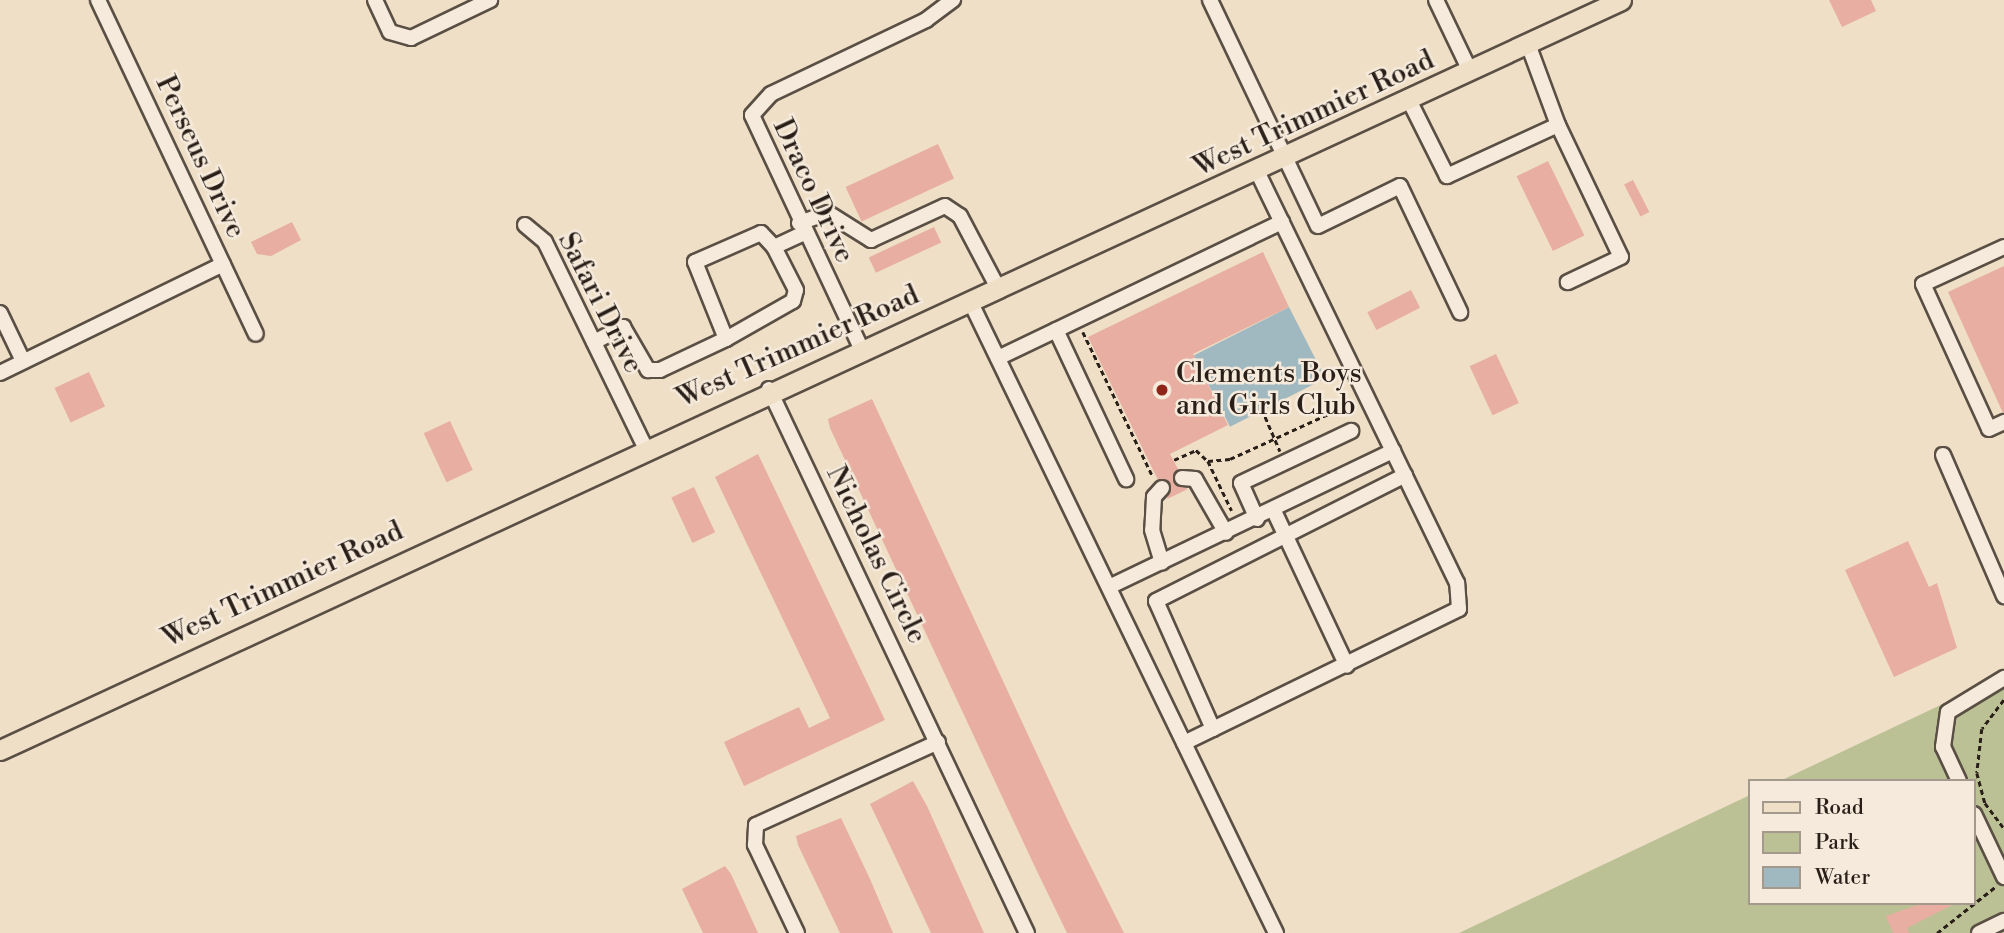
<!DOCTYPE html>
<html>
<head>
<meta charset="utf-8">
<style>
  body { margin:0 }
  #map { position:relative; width:2004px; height:933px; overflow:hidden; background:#efdfc7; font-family:"Libre Bodoni",serif }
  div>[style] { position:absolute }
  .green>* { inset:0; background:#bbc194 }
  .water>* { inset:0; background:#a0b9c1; transform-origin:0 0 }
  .building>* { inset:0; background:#e7aea1; transform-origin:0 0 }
  .path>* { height:2.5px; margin-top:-1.25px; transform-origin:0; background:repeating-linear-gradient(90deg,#291f18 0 5px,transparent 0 8.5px) }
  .roads { filter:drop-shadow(2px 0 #5a4f44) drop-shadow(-2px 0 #5a4f44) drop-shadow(0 2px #5a4f44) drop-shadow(0 -2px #5a4f44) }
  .minor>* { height:14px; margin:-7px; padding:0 7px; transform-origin:7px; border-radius:7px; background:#f5eadb }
  .major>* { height:19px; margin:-9.5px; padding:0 9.5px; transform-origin:9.5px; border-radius:9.5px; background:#efdfc7 }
  .dots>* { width:19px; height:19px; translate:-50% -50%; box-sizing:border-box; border:4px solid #f5eadb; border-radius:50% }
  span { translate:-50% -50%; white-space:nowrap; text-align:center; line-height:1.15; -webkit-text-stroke:5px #f5eadb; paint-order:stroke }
  .street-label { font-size:28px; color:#291f18 }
  .poi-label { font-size:28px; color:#291f18 }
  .left { translate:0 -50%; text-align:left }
  .legend { position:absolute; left:1748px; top:779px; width:228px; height:126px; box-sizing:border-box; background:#f5eadb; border:2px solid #a3998d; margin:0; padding:9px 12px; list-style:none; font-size:21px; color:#291f18 }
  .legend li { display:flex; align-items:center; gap:14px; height:35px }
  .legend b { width:35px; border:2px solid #a3998d }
</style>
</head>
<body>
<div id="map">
  <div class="green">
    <div style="clip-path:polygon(2004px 675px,2004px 933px,1459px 933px,1750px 795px,1750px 903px,1974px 903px,1974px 781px,1780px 781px)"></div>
  </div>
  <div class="water">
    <div style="left:1289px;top:307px;width:80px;height:107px;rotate:63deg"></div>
  </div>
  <div class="building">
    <div style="clip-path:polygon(1829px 0,1871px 0,1876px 11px,1842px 27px)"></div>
    <div style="left:938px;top:144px;width:38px;height:102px;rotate:65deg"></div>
    <div style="left:1548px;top:161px;width:83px;height:35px;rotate:64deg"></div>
    <div style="left:1633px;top:180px;width:36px;height:10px;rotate:63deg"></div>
    <div style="clip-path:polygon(292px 222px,301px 240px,271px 256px,257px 254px,251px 242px)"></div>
    <div style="left:934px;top:227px;width:17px;height:72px;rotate:65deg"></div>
    <div style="clip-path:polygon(1263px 252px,1289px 307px,1193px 354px,1228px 425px,1170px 454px,1178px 469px,1174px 483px,1188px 489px,1167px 499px,1171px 484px,1158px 480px,1088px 337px)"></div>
    <div style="clip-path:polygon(2004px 266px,2004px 412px,2003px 413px,1948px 292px)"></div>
    <div style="left:1411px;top:290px;width:20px;height:49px;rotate:63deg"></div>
    <div style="left:1496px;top:354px;width:54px;height:29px;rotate:65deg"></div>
    <div style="left:89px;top:372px;width:38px;height:38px;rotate:65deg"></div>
    <div style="clip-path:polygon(872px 399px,1069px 823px,1124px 933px,1067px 933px,1034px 865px,830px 428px,828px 419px)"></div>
    <div style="left:450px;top:421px;width:54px;height:29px;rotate:65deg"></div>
    <div style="clip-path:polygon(758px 454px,885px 720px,744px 786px,724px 742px,799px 707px,809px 728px,830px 718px,715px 477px)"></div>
    <div style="left:694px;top:487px;width:50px;height:25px;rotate:65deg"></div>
    <div style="clip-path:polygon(1908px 541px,1929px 587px,1937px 583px,1957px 648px,1894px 677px,1845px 570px)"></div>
    <div style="clip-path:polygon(913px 781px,927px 806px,984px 933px,931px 933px,892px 850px,870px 804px)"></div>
    <div style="clip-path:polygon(841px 818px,870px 879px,893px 933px,840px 933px,798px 845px,796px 836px)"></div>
    <div style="clip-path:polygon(725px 866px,731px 874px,758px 933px,703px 933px,682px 889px)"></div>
    <div style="clip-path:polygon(1923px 903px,1956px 903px,1907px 928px,1909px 933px,1893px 933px,1886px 916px)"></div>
  </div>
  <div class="path">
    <div style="left:1083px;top:332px;width:161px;rotate:64.2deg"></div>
    <div style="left:1262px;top:409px;width:46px;rotate:66.8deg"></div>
    <div style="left:1174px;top:460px;width:24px;rotate:-24deg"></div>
    <div style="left:1196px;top:450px;width:16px;rotate:43deg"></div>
    <div style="left:1208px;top:461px;width:55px;rotate:64.4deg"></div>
    <div style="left:1208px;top:461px;width:22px;rotate:-5deg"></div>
    <div style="left:1230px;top:459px;width:118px;rotate:-24.6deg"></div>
    <div style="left:2004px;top:700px;width:36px;rotate:127deg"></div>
    <div style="left:1982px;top:729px;width:44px;rotate:96.5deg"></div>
    <div style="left:1977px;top:773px;width:31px;rotate:75deg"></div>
    <div style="left:1985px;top:803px;width:31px;rotate:53deg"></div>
    <div style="left:1937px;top:933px;width:74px;rotate:-38.4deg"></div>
  </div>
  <div class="roads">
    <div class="minor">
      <div style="left:98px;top:0;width:369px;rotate:64.7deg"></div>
      <div style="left:375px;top:0;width:35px;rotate:65deg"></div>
      <div style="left:390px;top:32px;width:22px;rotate:16deg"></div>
      <div style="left:411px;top:38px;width:88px;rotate:-25.7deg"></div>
      <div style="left:1210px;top:0;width:250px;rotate:64.5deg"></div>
      <div style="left:1318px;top:226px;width:91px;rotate:-26deg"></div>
      <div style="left:1400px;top:186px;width:140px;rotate:64.5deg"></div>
      <div style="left:1436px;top:0;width:79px;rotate:64.4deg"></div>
      <div style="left:1528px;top:44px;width:86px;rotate:69.7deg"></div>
      <div style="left:1558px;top:125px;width:146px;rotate:64.5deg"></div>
      <div style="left:1621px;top:257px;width:59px;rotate:154.7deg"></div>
      <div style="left:1409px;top:100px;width:85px;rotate:63.4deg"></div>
      <div style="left:1447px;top:176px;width:122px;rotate:-24.7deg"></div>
      <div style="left:799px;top:223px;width:31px;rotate:-19deg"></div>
      <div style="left:828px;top:213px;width:51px;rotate:32.1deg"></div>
      <div style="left:871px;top:240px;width:81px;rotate:-24.7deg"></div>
      <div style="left:945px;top:206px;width:18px;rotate:34deg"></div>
      <div style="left:960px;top:216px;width:84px;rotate:62.2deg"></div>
      <div style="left:525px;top:225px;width:26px;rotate:40deg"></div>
      <div style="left:545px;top:242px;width:228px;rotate:64deg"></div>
      <div style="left:2004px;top:247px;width:89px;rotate:155.4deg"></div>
      <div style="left:1923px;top:284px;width:159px;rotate:65.5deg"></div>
      <div style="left:1989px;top:429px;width:17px;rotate:-25deg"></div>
      <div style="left:971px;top:303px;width:700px;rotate:64.17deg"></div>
      <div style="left:0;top:313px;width:53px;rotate:64.4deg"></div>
      <div style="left:1056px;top:330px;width:165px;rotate:64.8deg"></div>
      <div style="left:726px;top:339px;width:83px;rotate:-111.9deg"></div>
      <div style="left:695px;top:262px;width:72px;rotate:-23.7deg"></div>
      <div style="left:761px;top:233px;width:19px;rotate:47deg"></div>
      <div style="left:774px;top:247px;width:33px;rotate:-25deg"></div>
      <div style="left:594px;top:342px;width:33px;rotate:-27deg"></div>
      <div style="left:623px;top:327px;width:50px;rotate:59.8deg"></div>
      <div style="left:648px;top:370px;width:12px"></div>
      <div style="left:660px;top:370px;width:73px;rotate:-25.2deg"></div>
      <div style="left:726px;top:339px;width:77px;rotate:-29.6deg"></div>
      <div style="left:793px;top:301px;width:11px;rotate:-75deg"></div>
      <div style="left:796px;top:290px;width:48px;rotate:-117.1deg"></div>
      <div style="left:861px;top:348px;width:257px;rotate:-115.1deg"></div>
      <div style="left:752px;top:115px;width:28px;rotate:-48deg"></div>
      <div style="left:771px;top:94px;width:172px;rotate:-25.5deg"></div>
      <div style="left:926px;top:20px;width:34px;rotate:-37deg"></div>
      <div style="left:998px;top:358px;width:315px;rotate:-25.6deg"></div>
      <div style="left:0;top:373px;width:248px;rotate:-26deg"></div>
      <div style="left:769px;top:389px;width:602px;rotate:64.63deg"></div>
      <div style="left:1943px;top:455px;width:154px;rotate:66.6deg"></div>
      <div style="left:1182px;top:478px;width:13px;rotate:4deg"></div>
      <div style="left:1195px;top:479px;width:62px;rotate:60.1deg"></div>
      <div style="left:1162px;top:488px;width:12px;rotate:132deg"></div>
      <div style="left:1154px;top:497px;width:33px;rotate:93deg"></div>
      <div style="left:1152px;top:530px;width:34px;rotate:73deg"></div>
      <div style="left:1274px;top:511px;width:171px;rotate:64.8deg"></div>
      <div style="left:1257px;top:519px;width:39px;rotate:-114deg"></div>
      <div style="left:1241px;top:483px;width:122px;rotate:-25.3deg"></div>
      <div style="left:1111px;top:586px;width:313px;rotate:-25.6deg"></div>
      <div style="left:1213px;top:729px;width:140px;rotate:-114deg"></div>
      <div style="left:1156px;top:601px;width:279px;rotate:-26.8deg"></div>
      <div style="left:1184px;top:743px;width:306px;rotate:-26deg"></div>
      <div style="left:1459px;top:609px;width:26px;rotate:-94deg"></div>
      <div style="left:1457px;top:583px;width:456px;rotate:-115.9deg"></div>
      <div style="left:1959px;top:781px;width:38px;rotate:-115deg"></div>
      <div style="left:1943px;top:747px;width:35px;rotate:-82deg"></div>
      <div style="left:1948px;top:712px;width:66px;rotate:-31.3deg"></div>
      <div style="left:1974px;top:814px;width:70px;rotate:64.5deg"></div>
      <div style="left:797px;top:933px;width:98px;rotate:-115.5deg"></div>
      <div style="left:755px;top:845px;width:20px;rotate:-87deg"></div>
      <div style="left:756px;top:825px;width:200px;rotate:-24.5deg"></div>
      <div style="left:1979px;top:933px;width:28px;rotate:-26deg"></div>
    </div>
    <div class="major">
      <div style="left:0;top:750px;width:1786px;rotate:-24.83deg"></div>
    </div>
  </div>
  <div class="dots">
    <div style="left:1162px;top:390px;background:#8f2418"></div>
  </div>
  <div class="street-label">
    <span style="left:1314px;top:114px;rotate:-25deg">West Trimmier Road</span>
    <span style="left:200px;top:157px;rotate:65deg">Perseus Drive</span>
    <span style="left:813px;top:191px;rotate:65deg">Draco Drive</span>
    <span style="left:600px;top:303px;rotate:63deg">Safari Drive</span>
    <span style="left:798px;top:347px;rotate:-24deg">West Trimmier Road</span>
    <span style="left:876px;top:555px;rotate:64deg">Nicholas Circle</span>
    <span style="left:283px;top:585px;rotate:-25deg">West Trimmier Road</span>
  </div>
  <div class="poi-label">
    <span class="left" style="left:1176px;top:390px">Clements Boys<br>and Girls Club</span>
  </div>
  <ul class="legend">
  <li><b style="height:9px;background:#efdfc7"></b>Road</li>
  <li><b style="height:19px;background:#bbc194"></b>Park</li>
  <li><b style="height:19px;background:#a0b9c1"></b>Water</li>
  </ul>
</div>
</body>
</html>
